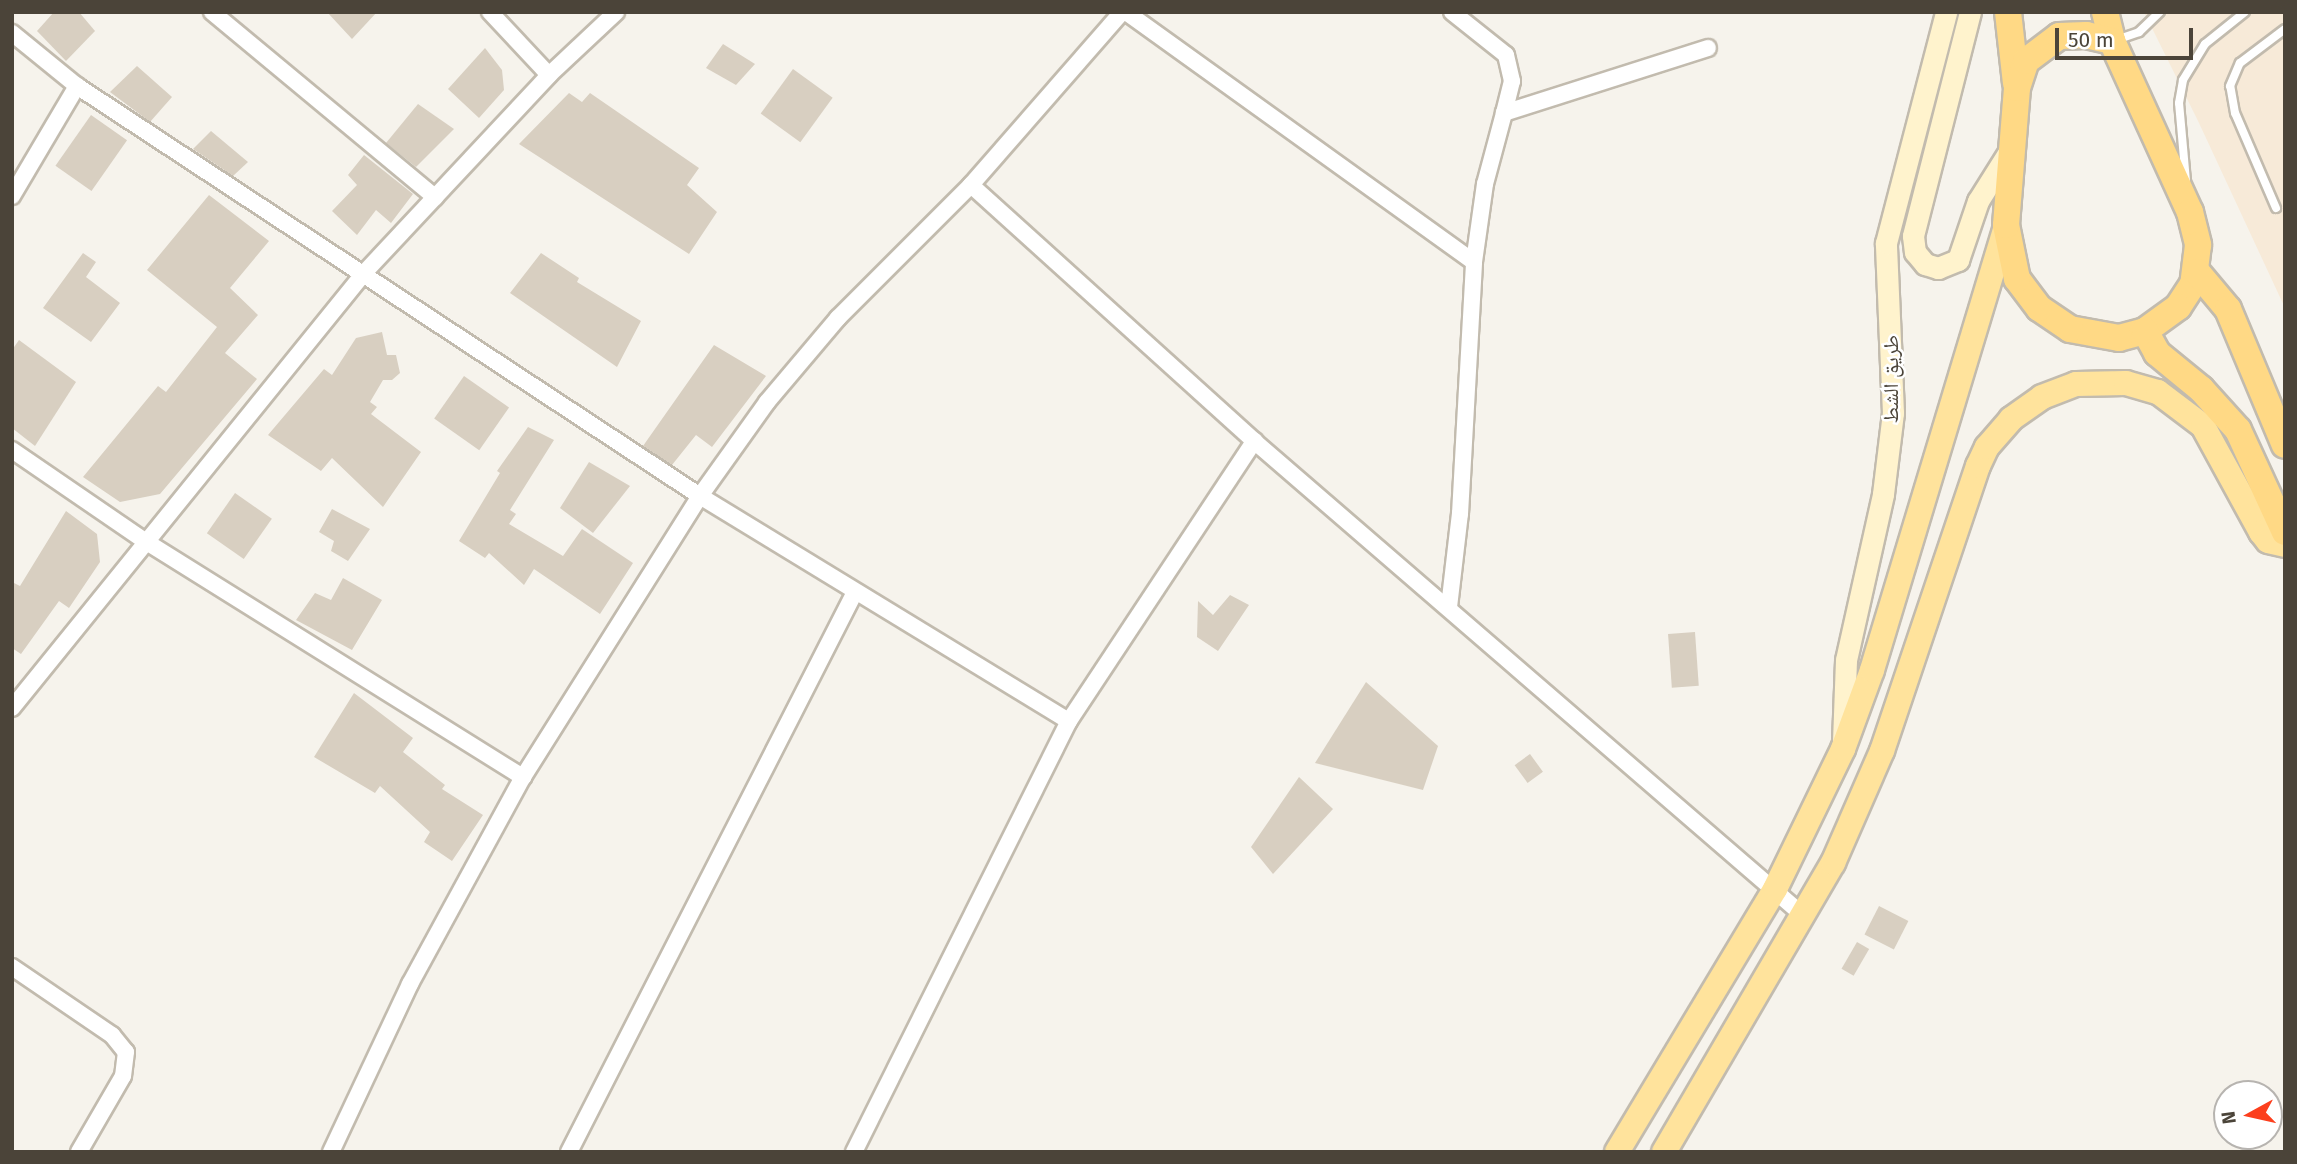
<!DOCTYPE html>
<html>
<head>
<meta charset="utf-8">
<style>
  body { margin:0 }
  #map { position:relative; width:2297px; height:1164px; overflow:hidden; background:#f6f3ec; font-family:"Fira Sans","Noto Naskh Arabic",sans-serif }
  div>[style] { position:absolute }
  .commercial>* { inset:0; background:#f7ead8 }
  .building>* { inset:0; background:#d8cfc1; transform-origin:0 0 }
  .roads { filter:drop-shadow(2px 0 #c2bbae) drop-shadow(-2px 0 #c2bbae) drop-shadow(0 2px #c2bbae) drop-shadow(0 -2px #c2bbae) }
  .service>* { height:8px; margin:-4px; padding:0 4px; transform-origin:4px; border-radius:4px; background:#fff }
  .minor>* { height:16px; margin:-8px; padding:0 8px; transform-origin:8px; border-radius:8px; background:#fff }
  .secondary>* { height:21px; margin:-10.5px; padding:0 10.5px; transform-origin:10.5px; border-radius:10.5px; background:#fff3cd }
  .primary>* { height:24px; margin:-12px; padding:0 12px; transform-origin:12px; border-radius:12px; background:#ffe39c }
  .trunk>* { height:26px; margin:-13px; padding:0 13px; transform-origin:13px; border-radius:13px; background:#ffd985 }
  span { translate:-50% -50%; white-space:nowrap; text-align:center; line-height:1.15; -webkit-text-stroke:5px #fff; paint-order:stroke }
  .street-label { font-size:21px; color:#4b4439 }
  .frame { position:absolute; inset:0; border:14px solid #4b4439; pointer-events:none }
  .north { position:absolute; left:2213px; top:1080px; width:70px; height:70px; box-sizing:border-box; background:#fff; border:2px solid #b7b4b0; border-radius:50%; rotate:262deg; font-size:19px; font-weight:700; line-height:28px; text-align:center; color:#4b4439 }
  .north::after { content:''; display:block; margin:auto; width:24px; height:32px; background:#fc3f1d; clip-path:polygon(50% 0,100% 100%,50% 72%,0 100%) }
  .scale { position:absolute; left:2055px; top:28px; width:138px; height:32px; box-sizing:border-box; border:4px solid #4b4439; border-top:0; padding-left:9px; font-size:21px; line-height:24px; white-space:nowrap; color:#4b4439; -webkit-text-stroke:5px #fff; paint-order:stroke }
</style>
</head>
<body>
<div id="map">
  <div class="commercial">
    <div style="clip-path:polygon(2144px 12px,2285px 12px,2285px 308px,2199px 123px)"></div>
  </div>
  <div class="building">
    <div style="clip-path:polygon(54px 12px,79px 12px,95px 31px,66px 61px,37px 31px)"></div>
    <div style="clip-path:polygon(327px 12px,377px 12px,352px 39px)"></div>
    <div style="clip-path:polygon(723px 44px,755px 64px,736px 85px,706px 68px)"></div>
    <div style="clip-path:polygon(485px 48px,502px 70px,504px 90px,479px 118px,448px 89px)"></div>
    <div style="clip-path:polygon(137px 66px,172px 97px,150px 122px,110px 92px)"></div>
    <div style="left:793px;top:69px;width:49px;height:55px;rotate:36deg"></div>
    <div style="clip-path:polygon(569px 93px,582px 102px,590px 93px,699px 168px,687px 185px,717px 212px,689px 254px,519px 144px)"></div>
    <div style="clip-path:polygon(418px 104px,454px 129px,416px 167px,386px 143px)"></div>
    <div style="left:91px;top:115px;width:44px;height:62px;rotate:35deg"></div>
    <div style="clip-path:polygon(211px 131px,248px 162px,233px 176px,193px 149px)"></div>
    <div style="clip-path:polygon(364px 155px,413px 194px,391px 223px,376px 210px,357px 235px,332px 211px,357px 185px,348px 175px)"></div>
    <div style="clip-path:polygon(209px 195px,269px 241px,230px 288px,258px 315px,225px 353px,257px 379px,160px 494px,120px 502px,83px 477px,158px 386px,166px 392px,217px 327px,147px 270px)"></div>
    <div style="clip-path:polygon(83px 253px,96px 262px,86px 277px,120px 303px,91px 342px,43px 308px)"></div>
    <div style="clip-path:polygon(541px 253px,579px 278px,577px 282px,641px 321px,617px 367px,510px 293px)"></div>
    <div style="clip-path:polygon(382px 332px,387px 355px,396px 355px,400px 373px,392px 380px,383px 380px,370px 402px,377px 407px,371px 414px,421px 452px,383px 507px,332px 458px,321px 471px,268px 435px,324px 369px,332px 375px,356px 338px)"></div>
    <div style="clip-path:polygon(19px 340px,76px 382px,35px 446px,12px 428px,12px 350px)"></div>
    <div style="clip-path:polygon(714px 345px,766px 376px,712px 447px,696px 435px,672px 465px,643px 446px)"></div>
    <div style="left:464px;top:376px;width:55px;height:52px;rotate:35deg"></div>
    <div style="clip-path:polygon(528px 427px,554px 440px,510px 510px,516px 514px,509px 524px,563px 556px,582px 529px,633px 563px,600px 614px,534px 569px,524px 585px,489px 553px,485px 558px,459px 541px,500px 473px,497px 471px)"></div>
    <div style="clip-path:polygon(589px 462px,630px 486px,593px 533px,560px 508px)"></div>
    <div style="left:235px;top:493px;width:45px;height:49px;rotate:35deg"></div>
    <div style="clip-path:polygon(332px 509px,370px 529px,348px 561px,331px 551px,334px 541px,319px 532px)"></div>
    <div style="clip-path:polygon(66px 511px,97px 534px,100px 562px,69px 608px,59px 601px,21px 654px,12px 648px,12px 582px,20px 586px)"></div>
    <div style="clip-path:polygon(343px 578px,382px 600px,352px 650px,296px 620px,315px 593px,331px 600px)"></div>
    <div style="clip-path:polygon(1230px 595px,1249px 605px,1218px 651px,1197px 637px,1198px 601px,1213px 615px)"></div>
    <div style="left:1695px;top:632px;width:54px;height:27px;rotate:86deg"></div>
    <div style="clip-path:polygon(1366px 682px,1438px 746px,1423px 790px,1315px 763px)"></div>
    <div style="clip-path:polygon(354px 693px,413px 738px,403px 752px,445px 785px,442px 789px,483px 815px,452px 861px,424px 842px,430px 832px,380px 786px,375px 793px,314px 757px)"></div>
    <div style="left:1530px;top:754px;width:22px;height:19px;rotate:54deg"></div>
    <div style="clip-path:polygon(1299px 777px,1333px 809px,1273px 874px,1251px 847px)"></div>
    <div style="left:1879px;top:906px;width:33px;height:32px;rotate:27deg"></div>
    <div style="left:1857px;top:942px;width:14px;height:31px;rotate:30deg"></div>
  </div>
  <div class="roads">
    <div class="service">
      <div style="left:2116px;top:40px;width:24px;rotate:-19deg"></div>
      <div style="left:2139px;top:32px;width:29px;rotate:-44deg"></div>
      <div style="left:2186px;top:181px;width:78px;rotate:-95.1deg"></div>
      <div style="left:2179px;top:103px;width:23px;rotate:-80deg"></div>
      <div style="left:2183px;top:80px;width:42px;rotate:-58.6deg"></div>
      <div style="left:2205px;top:44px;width:51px;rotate:-38.7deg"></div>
      <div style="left:2276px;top:208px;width:103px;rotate:-113.3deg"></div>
      <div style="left:2235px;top:113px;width:27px;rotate:-100deg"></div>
      <div style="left:2230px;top:86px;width:25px;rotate:-67deg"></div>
      <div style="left:2240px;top:63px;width:56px;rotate:-37.1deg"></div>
    </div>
    <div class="minor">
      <div style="left:212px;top:12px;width:290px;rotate:39.7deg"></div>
      <div style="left:490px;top:12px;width:86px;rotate:46.9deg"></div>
      <div style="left:1126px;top:12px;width:428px;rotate:35.7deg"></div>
      <div style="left:1452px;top:12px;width:69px;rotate:38.5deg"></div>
      <div style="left:1506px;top:55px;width:27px;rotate:77deg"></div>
      <div style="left:1512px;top:81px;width:33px;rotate:104deg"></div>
      <div style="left:12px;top:33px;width:84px;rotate:39.2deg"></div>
      <div style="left:77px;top:86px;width:746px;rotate:33.35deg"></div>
      <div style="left:700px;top:496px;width:432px;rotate:31.4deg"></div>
      <div style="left:971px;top:185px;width:382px;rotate:42.1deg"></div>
      <div style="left:1254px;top:441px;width:728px;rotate:40.82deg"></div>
      <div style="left:12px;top:196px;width:128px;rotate:-59.4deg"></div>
      <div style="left:12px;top:450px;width:161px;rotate:34.4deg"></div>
      <div style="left:145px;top:541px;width:446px;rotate:32deg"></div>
      <div style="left:1449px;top:607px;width:94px;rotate:-83.3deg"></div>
      <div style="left:1460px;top:514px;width:252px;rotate:-86.8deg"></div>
      <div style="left:1474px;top:262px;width:79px;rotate:-82deg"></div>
      <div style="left:1485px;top:184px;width:73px;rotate:-75deg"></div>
      <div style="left:1504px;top:113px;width:214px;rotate:-17.7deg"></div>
      <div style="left:12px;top:708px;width:560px;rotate:-51.02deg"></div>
      <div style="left:364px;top:273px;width:271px;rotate:-46.9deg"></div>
      <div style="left:549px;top:75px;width:92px;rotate:-43.2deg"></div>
      <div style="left:12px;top:967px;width:121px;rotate:34.2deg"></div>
      <div style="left:112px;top:1035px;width:22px;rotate:51deg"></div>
      <div style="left:126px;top:1052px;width:24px;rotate:97deg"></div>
      <div style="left:123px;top:1076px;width:88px;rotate:120.1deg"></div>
      <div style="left:331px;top:1152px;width:186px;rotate:-64.8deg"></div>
      <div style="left:410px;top:984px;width:236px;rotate:-61.4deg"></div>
      <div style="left:523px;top:777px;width:332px;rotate:-57.8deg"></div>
      <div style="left:700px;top:496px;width:115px;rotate:-54.5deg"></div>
      <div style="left:767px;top:402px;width:110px;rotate:-49.8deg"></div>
      <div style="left:838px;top:318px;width:188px;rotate:-45deg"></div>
      <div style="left:971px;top:185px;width:230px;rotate:-48.9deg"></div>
      <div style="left:569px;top:1152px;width:629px;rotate:-62.95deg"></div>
      <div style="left:854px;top:1152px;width:482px;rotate:-63.5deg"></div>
      <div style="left:1069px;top:721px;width:336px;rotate:-56.5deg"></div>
    </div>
    <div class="secondary">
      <div style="left:1970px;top:12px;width:231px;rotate:104.3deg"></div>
      <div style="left:1913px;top:236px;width:16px;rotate:83deg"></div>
      <div style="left:1915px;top:252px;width:16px;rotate:50deg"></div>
      <div style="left:1925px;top:264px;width:14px;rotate:17deg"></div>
      <div style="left:1938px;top:268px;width:22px;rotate:-22deg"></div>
      <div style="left:1958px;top:260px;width:62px;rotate:-71.3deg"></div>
      <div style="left:1978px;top:201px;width:64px;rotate:-57.8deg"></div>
      <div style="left:1843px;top:742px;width:82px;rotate:-87.9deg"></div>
      <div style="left:1846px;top:660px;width:170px;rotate:-77.4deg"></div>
      <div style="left:1883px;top:494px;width:82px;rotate:-83deg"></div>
      <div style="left:1893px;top:413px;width:170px;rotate:-92.4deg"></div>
      <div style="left:1886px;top:243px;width:239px;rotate:-75.4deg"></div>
    </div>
    <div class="primary">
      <div style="left:1617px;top:1152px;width:307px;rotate:-59deg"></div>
      <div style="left:1775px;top:889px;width:156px;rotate:-64.1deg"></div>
      <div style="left:1843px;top:749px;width:84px;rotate:-69.8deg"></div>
      <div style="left:1872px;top:670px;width:465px;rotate:-73.2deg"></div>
      <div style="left:1664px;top:1152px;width:335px;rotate:-59.7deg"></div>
      <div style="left:1833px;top:863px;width:122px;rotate:-66.4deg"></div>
      <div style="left:1882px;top:751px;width:301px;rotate:-71.4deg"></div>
      <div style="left:1978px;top:466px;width:21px;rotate:-65deg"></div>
      <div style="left:1987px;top:447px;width:37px;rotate:-49deg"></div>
      <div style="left:2011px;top:419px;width:38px;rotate:-35deg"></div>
      <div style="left:2042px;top:397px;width:36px;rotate:-21deg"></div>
      <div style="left:2076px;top:384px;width:50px;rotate:-1.1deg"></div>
      <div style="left:2126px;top:383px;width:33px;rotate:16deg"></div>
      <div style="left:2158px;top:392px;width:56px;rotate:37.1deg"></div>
      <div style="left:2203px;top:426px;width:121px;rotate:61.3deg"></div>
      <div style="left:2261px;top:532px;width:11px;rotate:52deg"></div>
      <div style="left:2268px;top:541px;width:17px;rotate:13deg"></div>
    </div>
    <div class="trunk">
      <div style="left:2008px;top:12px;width:71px;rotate:83.6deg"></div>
      <div style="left:2105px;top:12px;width:30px;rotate:76deg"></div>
      <div style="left:2112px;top:41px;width:188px;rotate:65.5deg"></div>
      <div style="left:2190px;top:212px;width:34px;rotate:76deg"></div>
      <div style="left:2198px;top:245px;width:39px;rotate:97deg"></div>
      <div style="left:2193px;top:284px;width:27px;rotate:123deg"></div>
      <div style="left:2178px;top:307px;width:41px;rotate:144deg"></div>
      <div style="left:2145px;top:331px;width:27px;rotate:165deg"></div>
      <div style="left:2119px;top:338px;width:50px;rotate:-169.6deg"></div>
      <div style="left:2070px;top:329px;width:37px;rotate:-146deg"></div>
      <div style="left:2039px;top:308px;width:36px;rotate:-127deg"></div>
      <div style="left:2017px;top:279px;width:55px;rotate:-101.5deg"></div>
      <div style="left:2006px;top:225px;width:137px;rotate:-85.4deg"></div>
      <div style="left:2017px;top:88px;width:28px;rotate:-72deg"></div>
      <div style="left:2026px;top:61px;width:41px;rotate:-37.1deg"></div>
      <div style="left:2059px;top:36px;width:27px;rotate:-2deg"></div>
      <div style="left:2086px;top:35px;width:27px;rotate:13deg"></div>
      <div style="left:2197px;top:272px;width:48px;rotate:50deg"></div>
      <div style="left:2228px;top:309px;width:147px;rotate:67.3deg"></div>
      <div style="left:2145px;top:331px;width:25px;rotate:61deg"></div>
      <div style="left:2157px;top:353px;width:57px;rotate:39.3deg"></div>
      <div style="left:2201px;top:389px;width:55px;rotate:47.9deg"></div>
      <div style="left:2238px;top:430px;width:112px;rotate:65.3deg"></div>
    </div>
  </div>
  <div class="street-label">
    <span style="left:1891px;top:379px;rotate:-90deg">طريق الشط</span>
  </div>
  <div class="frame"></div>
  <div class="north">N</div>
  <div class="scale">50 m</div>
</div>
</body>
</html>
